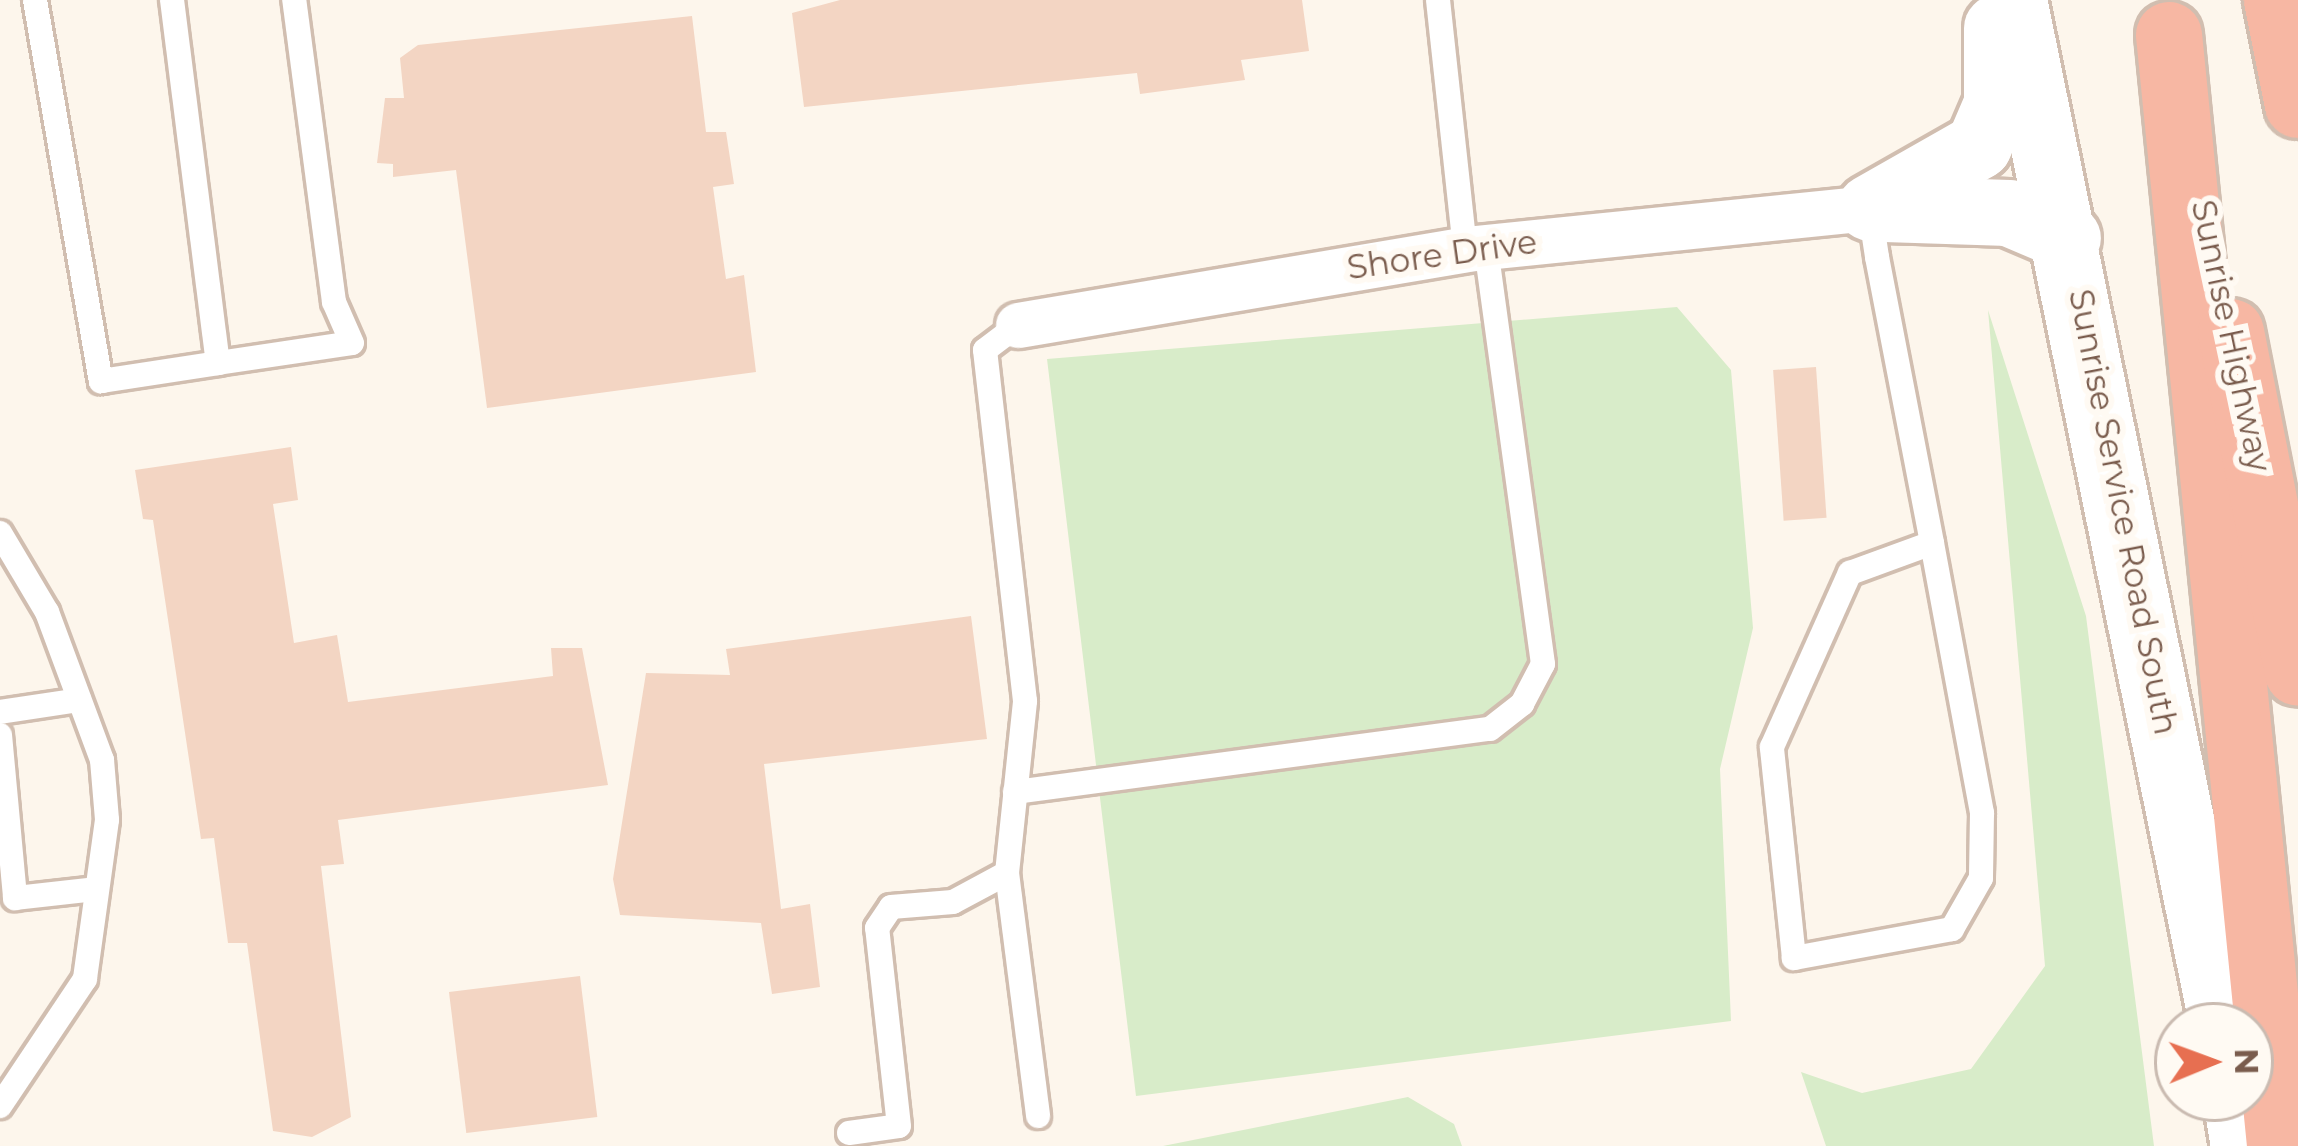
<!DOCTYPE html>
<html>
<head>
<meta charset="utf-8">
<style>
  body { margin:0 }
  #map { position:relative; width:2298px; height:1146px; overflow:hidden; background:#fdf6ec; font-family:Montserrat,sans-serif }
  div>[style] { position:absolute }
  .green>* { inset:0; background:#d8ecc9 }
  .building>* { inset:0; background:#f3d5c3; transform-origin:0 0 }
  .roads { filter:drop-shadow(3px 0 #d1beb0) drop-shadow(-3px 0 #d1beb0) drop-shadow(0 3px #d1beb0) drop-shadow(0 -3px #d1beb0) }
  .lane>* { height:24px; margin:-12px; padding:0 12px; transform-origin:12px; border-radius:12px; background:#fff }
  .street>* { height:45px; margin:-22.5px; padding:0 22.5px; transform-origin:22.5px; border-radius:22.5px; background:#fff }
  .secondary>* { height:66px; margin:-33px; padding:0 33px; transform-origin:33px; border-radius:33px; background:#fff }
  .highway>* { height:66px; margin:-33px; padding:0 33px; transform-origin:33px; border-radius:33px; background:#f7b7a3 }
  span { translate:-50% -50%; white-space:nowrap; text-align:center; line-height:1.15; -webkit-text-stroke:12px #fffaf3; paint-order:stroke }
  .street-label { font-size:33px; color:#7a5c4d }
  .north { position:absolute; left:2154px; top:1002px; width:120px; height:120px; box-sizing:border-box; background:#fffaf3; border:3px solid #cabbb1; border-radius:50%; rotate:89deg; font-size:33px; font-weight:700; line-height:48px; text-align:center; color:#7a5c4d }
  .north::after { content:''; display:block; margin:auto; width:42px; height:54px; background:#e76f51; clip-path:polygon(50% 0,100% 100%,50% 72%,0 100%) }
</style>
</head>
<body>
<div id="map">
  <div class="green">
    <div style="clip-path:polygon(1677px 307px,1731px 370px,1753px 628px,1720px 769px,1731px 1021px,1136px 1096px,1047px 359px)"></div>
    <div style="clip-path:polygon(1988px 310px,2086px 616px,2154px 1146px,1826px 1146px,1801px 1072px,1862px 1093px,1971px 1069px,2045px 966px)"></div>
    <div style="clip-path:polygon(1408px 1097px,1454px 1124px,1462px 1146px,1163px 1146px)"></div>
  </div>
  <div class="building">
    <div style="clip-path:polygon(840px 0,1302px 0,1309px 51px,1241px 60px,1245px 80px,1140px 94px,1137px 73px,804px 107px,792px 13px)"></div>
    <div style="clip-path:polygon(692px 16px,706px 132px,726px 132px,734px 184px,713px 187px,726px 279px,744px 275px,756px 372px,487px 408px,456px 170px,393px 177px,393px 164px,377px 163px,385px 98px,404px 98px,400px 58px,418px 45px)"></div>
    <div style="left:1816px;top:367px;width:151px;height:43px;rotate:86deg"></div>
    <div style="clip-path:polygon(291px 447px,298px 500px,273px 504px,294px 643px,337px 635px,348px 702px,553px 676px,551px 648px,582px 648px,608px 785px,338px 820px,344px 864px,321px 866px,351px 1117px,312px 1137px,273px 1131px,247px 943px,228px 943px,214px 838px,201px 839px,153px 520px,143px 519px,135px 470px)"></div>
    <div style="clip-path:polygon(971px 616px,987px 739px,764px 764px,781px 909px,810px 904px,820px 987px,772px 994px,761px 923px,620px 915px,613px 879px,646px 673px,730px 675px,726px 649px)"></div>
    <div style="left:580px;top:976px;width:142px;height:132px;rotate:83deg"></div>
  </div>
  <div class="roads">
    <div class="lane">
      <div style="left:35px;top:0;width:387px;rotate:80.2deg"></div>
      <div style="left:101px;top:381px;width:118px;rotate:-8.7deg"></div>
      <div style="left:172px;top:0;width:366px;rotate:82.8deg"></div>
      <div style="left:218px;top:363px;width:135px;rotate:-8.5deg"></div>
      <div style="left:352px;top:343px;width:45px;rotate:-113.7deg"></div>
      <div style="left:334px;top:302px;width:305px;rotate:-97.5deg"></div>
      <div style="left:1438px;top:0;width:250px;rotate:83.8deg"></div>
      <div style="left:1870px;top:211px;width:47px;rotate:81.3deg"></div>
      <div style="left:1877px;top:257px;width:291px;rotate:79.1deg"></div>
      <div style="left:1932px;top:543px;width:275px;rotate:79.5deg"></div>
      <div style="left:1982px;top:813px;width:65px;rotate:90.9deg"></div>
      <div style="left:1981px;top:878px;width:59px;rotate:119.6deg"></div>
      <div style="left:1952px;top:929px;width:161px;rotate:169.6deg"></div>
      <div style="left:1794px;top:958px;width:212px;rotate:-96deg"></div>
      <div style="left:1772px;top:747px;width:191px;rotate:-65.9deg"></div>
      <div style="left:1850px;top:573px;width:87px;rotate:-20.1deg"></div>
      <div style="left:0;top:533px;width:92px;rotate:59.3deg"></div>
      <div style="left:47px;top:612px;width:158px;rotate:69.6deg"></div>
      <div style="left:102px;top:760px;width:60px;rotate:85.2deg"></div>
      <div style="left:107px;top:820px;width:161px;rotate:97.9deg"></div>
      <div style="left:85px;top:979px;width:153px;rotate:123.8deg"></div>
      <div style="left:0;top:712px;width:80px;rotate:-8.6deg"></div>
      <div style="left:0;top:735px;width:164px;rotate:84.7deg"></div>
      <div style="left:15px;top:898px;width:82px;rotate:-6.3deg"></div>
      <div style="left:1015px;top:792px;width:479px;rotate:-7.6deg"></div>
      <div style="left:1490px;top:729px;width:41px;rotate:-38deg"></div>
      <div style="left:1522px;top:704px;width:45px;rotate:-62.3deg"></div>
      <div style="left:1543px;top:664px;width:422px;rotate:-97.8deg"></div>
      <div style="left:1007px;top:873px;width:245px;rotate:82.7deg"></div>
      <div style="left:849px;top:1133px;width:50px;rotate:-8deg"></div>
      <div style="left:899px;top:1126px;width:199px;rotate:-96.3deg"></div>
      <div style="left:877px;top:928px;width:25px;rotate:-56deg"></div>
      <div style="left:891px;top:907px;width:62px;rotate:-4.6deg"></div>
      <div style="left:953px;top:902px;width:61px;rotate:-28.2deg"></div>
      <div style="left:1007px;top:873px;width:173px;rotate:-84deg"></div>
      <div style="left:1025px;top:701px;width:353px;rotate:-96.5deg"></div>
      <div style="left:985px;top:350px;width:41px;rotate:-37.1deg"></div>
    </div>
    <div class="street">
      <div style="left:1018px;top:325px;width:453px;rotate:-9.6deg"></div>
      <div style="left:1465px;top:249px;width:407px;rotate:-5.8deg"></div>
    </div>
    <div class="secondary">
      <div style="left:2014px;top:0;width:1047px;rotate:78.49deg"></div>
      <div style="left:1870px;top:208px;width:125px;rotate:-29.6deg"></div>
      <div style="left:1979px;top:146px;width:46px;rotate:-66.8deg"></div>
      <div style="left:1997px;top:104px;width:76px;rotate:-90deg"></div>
      <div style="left:1885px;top:209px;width:124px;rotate:1.8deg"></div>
      <div style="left:2009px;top:213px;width:64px;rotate:23deg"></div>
      <div style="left:2236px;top:1098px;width:49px;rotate:80.5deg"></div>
    </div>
    <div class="highway">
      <div style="left:2277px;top:0;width:107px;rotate:78.7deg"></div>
      <div style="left:2169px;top:35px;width:1117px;rotate:84.29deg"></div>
      <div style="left:2231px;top:332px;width:347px;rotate:78.9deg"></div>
    </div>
  </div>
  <div class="street-label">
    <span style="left:1442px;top:255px;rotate:-8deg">Shore Drive</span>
    <span style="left:2231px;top:336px;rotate:78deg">Sunrise Highway</span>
    <span style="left:2123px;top:512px;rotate:79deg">Sunrise Service Road South</span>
  </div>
  <div class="north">N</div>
</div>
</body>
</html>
